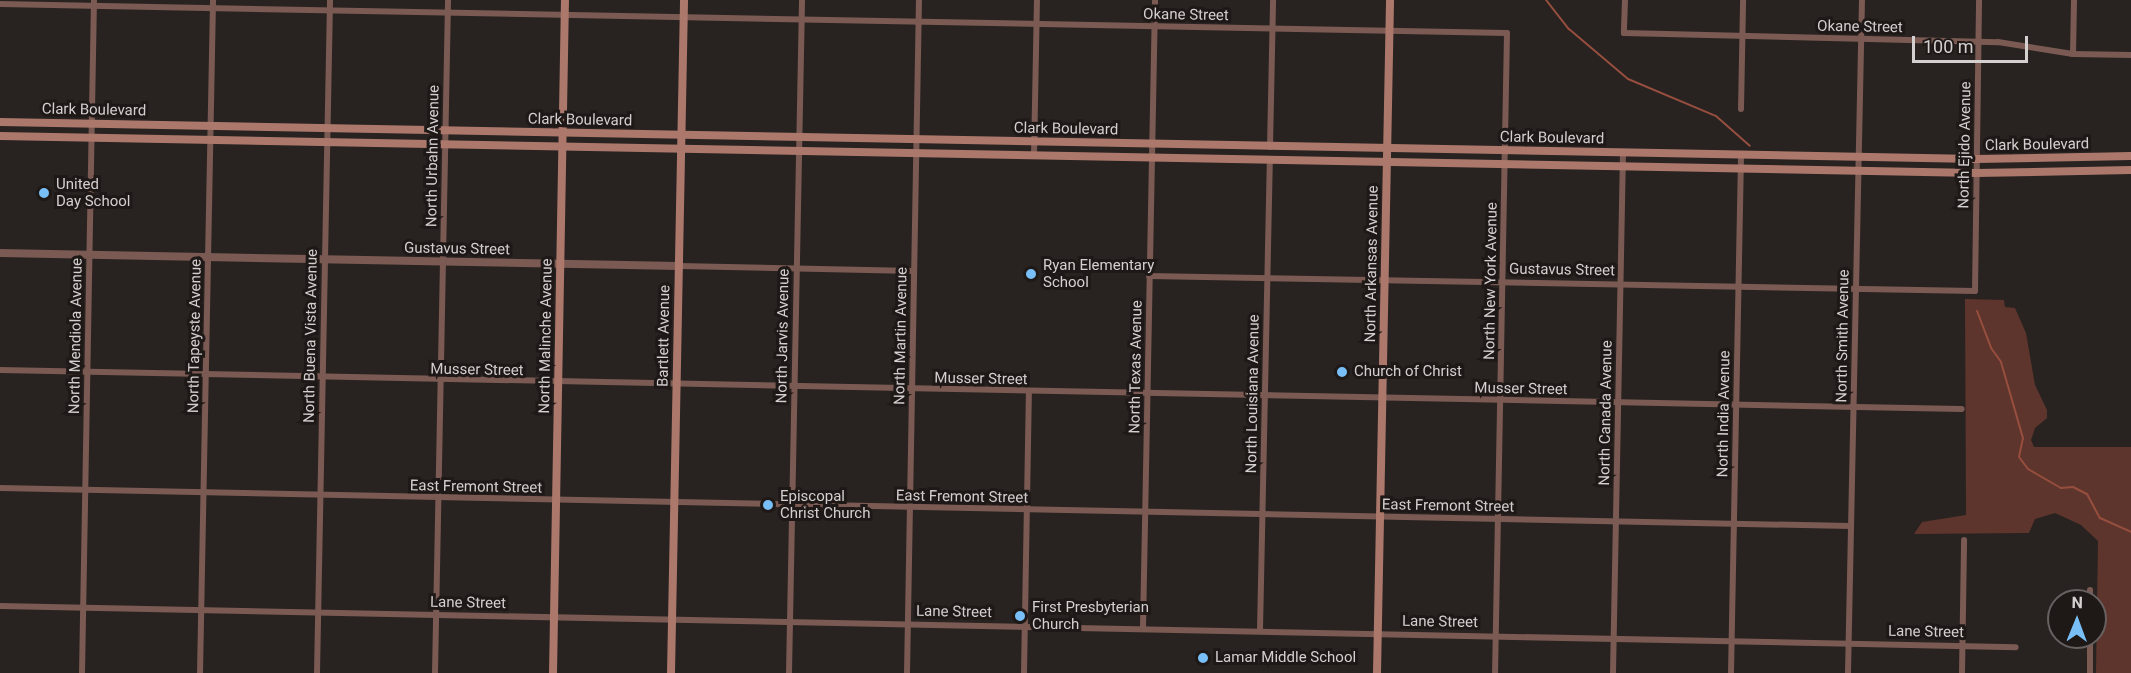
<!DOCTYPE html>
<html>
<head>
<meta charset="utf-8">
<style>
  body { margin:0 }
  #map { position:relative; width:2131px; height:673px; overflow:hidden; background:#282220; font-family:Roboto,sans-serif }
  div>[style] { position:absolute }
  .green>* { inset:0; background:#5e352c }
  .stream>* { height:2px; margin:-1px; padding:0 1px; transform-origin:1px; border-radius:1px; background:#964e3e }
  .minor>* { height:6px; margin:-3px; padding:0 3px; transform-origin:3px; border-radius:3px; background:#7a5a52 }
  .tertiary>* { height:8px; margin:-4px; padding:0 4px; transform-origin:4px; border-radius:4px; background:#7a5a52 }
  .secondary>* { height:8px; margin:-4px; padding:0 4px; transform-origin:4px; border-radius:4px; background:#ac786c }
  .dots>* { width:16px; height:16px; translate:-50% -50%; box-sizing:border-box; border:3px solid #1e1817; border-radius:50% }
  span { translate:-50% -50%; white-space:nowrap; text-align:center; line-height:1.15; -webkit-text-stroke:6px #1e1817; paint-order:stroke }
  .street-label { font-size:15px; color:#d4d0cf }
  .poi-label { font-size:15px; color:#d4d0cf }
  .left { translate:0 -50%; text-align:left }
  .north { position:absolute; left:2047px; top:589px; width:60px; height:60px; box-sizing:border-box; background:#1e1817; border:2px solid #676261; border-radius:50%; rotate:1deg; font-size:16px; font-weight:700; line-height:24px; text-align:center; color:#d4d0cf }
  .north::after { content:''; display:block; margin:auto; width:21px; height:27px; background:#78bff7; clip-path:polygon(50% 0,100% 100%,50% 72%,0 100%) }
  .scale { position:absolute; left:1912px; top:36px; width:116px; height:27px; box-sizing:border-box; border:3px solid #d4d0cf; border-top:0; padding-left:8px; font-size:18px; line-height:21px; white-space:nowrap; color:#d4d0cf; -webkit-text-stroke:4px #1e1817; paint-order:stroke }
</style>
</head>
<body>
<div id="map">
  <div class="green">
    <div style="clip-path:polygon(1965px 299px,2004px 300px,2005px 307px,2015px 308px,2026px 333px,2035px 385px,2047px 410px,2047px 418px,2035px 428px,2031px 440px,2034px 447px,2131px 447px,2131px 673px,2096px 673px,2098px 541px,2081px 525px,2055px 513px,2035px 519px,2029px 533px,1914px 534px,1922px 522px,1966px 515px)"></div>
  </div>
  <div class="stream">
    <div style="left:1546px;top:0;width:37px;rotate:52deg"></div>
    <div style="left:1569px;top:29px;width:77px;rotate:40.3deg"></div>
    <div style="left:1628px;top:79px;width:95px;rotate:22.8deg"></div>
    <div style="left:1716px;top:116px;width:45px;rotate:41.4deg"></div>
    <div style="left:1977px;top:311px;width:40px;rotate:69deg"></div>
    <div style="left:1991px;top:348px;width:17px;rotate:54deg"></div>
    <div style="left:2001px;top:362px;width:79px;rotate:73.9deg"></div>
    <div style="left:2023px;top:438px;width:19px;rotate:102deg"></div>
    <div style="left:2019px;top:457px;width:15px;rotate:53deg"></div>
    <div style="left:2028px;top:469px;width:38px;rotate:30deg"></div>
    <div style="left:2061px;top:488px;width:12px;rotate:-5deg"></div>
    <div style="left:2073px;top:487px;width:16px;rotate:27deg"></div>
    <div style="left:2087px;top:494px;width:27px;rotate:62deg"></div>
    <div style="left:2100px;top:518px;width:34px;rotate:24deg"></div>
  </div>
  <div class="minor">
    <div style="left:1625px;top:0;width:33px;rotate:92deg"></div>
    <div style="left:1624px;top:33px;width:374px;rotate:1.4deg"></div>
    <div style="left:1998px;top:42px;width:76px;rotate:9.1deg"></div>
    <div style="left:2073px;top:54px;width:58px;rotate:1deg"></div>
    <div style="left:0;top:4px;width:1507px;rotate:1.1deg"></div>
    <div style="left:1507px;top:33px;width:640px;rotate:91.07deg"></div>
    <div style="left:2073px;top:54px;width:54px;rotate:-88.9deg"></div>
    <div style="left:1741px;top:109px;width:109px;rotate:-88.9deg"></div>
    <div style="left:1270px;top:147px;width:147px;rotate:-88.8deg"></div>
    <div style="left:1034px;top:155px;width:155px;rotate:-88.9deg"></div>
    <div style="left:679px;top:266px;width:235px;rotate:1.2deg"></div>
    <div style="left:1149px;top:276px;width:826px;rotate:1.04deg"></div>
    <div style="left:1975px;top:291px;width:291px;rotate:-89.2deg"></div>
    <div style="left:0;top:370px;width:1962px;rotate:1.14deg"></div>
    <div style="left:0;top:488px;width:1851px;rotate:1.18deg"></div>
    <div style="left:2090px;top:601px;width:11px;rotate:-90deg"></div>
    <div style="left:0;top:606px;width:2016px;rotate:1.17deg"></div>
    <div style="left:1143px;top:627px;width:627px;rotate:-88.9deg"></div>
    <div style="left:1260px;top:630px;width:470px;rotate:-88.8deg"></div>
    <div style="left:82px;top:673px;width:673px;rotate:-88.98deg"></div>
    <div style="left:200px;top:673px;width:673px;rotate:-88.89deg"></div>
    <div style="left:317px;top:673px;width:673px;rotate:-88.89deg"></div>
    <div style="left:435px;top:673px;width:673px;rotate:-88.89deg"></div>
    <div style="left:789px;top:673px;width:673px;rotate:-88.89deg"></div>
    <div style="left:907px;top:673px;width:673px;rotate:-88.98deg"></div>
    <div style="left:1024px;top:673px;width:281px;rotate:-89deg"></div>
    <div style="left:1613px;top:673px;width:520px;rotate:-88.9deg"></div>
    <div style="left:1731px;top:673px;width:518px;rotate:-88.89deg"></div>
    <div style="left:1848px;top:673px;width:673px;rotate:-88.81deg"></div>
    <div style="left:1962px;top:673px;width:133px;rotate:-89.1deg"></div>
    <div style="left:2090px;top:673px;width:36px;rotate:-90deg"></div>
  </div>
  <div class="tertiary">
    <div style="left:0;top:253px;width:679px;rotate:1.1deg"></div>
  </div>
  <div class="secondary">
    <div style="left:0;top:122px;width:1976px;rotate:1.07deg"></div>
    <div style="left:1976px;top:159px;width:155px;rotate:-1.1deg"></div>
    <div style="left:0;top:136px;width:1976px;rotate:1.07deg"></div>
    <div style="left:1976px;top:173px;width:155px;rotate:-1.1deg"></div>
    <div style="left:553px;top:673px;width:673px;rotate:-88.98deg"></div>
    <div style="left:671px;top:673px;width:673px;rotate:-88.89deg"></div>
    <div style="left:1377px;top:673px;width:673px;rotate:-88.89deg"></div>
  </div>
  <div class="dots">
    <div style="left:44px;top:193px;background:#78bff7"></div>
    <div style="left:1031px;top:274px;background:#78bff7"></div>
    <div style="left:1342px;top:372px;background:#78bff7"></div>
    <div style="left:768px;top:505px;background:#78bff7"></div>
    <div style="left:1020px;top:616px;background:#78bff7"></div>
    <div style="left:1203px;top:658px;background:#78bff7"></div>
  </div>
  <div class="street-label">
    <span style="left:1186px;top:15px;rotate:1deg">Okane Street</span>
    <span style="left:1860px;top:27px;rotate:1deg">Okane Street</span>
    <span style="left:94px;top:110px;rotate:1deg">Clark Boulevard</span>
    <span style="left:580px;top:120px;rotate:1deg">Clark Boulevard</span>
    <span style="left:1066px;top:129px;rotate:1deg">Clark Boulevard</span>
    <span style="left:1552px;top:138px;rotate:1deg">Clark Boulevard</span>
    <span style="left:1965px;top:145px;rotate:-89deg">North Ejido Avenue</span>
    <span style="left:2037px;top:145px;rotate:-1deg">Clark Boulevard</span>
    <span style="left:433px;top:156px;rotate:-89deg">North Urbahn Avenue</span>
    <span style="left:457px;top:249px;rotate:1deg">Gustavus Street</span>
    <span style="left:1372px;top:264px;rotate:-89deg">North Arkansas Avenue</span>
    <span style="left:1562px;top:270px;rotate:1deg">Gustavus Street</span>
    <span style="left:1491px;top:281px;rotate:-89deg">North New York Avenue</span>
    <span style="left:76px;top:336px;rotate:-89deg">North Mendiola Avenue</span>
    <span style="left:195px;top:336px;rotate:-89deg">North Tapeyste Avenue</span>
    <span style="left:311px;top:336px;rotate:-89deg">North Buena Vista Avenue</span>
    <span style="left:546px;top:336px;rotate:-89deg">North Malinche Avenue</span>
    <span style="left:664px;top:336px;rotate:-89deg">Bartlett Avenue</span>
    <span style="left:783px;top:336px;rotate:-89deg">North Jarvis Avenue</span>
    <span style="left:901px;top:336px;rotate:-89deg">North Martin Avenue</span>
    <span style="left:1843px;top:336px;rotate:-89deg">North Smith Avenue</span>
    <span style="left:1136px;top:367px;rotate:-89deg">North Texas Avenue</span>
    <span style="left:477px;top:370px;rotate:1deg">Musser Street</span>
    <span style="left:981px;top:379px;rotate:1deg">Musser Street</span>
    <span style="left:1521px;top:389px;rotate:1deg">Musser Street</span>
    <span style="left:1253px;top:394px;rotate:-89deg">North Louisiana Avenue</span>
    <span style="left:1606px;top:413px;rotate:-89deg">North Canada Avenue</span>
    <span style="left:1724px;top:414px;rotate:-89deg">North India Avenue</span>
    <span style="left:476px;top:487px;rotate:1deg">East Fremont Street</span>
    <span style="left:962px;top:497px;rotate:1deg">East Fremont Street</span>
    <span style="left:1448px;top:506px;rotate:1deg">East Fremont Street</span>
    <span style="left:468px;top:603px;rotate:1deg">Lane Street</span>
    <span style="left:954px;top:612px;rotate:1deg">Lane Street</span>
    <span style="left:1440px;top:622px;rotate:1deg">Lane Street</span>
    <span style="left:1926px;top:632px;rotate:1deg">Lane Street</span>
  </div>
  <div class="poi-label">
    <span class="left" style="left:56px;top:193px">United<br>Day School</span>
    <span class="left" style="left:1043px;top:274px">Ryan Elementary<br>School</span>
    <span class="left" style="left:1354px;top:372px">Church of Christ</span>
    <span class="left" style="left:780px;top:505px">Episcopal<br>Christ Church</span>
    <span class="left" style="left:1032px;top:616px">First Presbyterian<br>Church</span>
    <span class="left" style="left:1215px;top:658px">Lamar Middle School</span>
  </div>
  <div class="north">N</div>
  <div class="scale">100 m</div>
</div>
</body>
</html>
